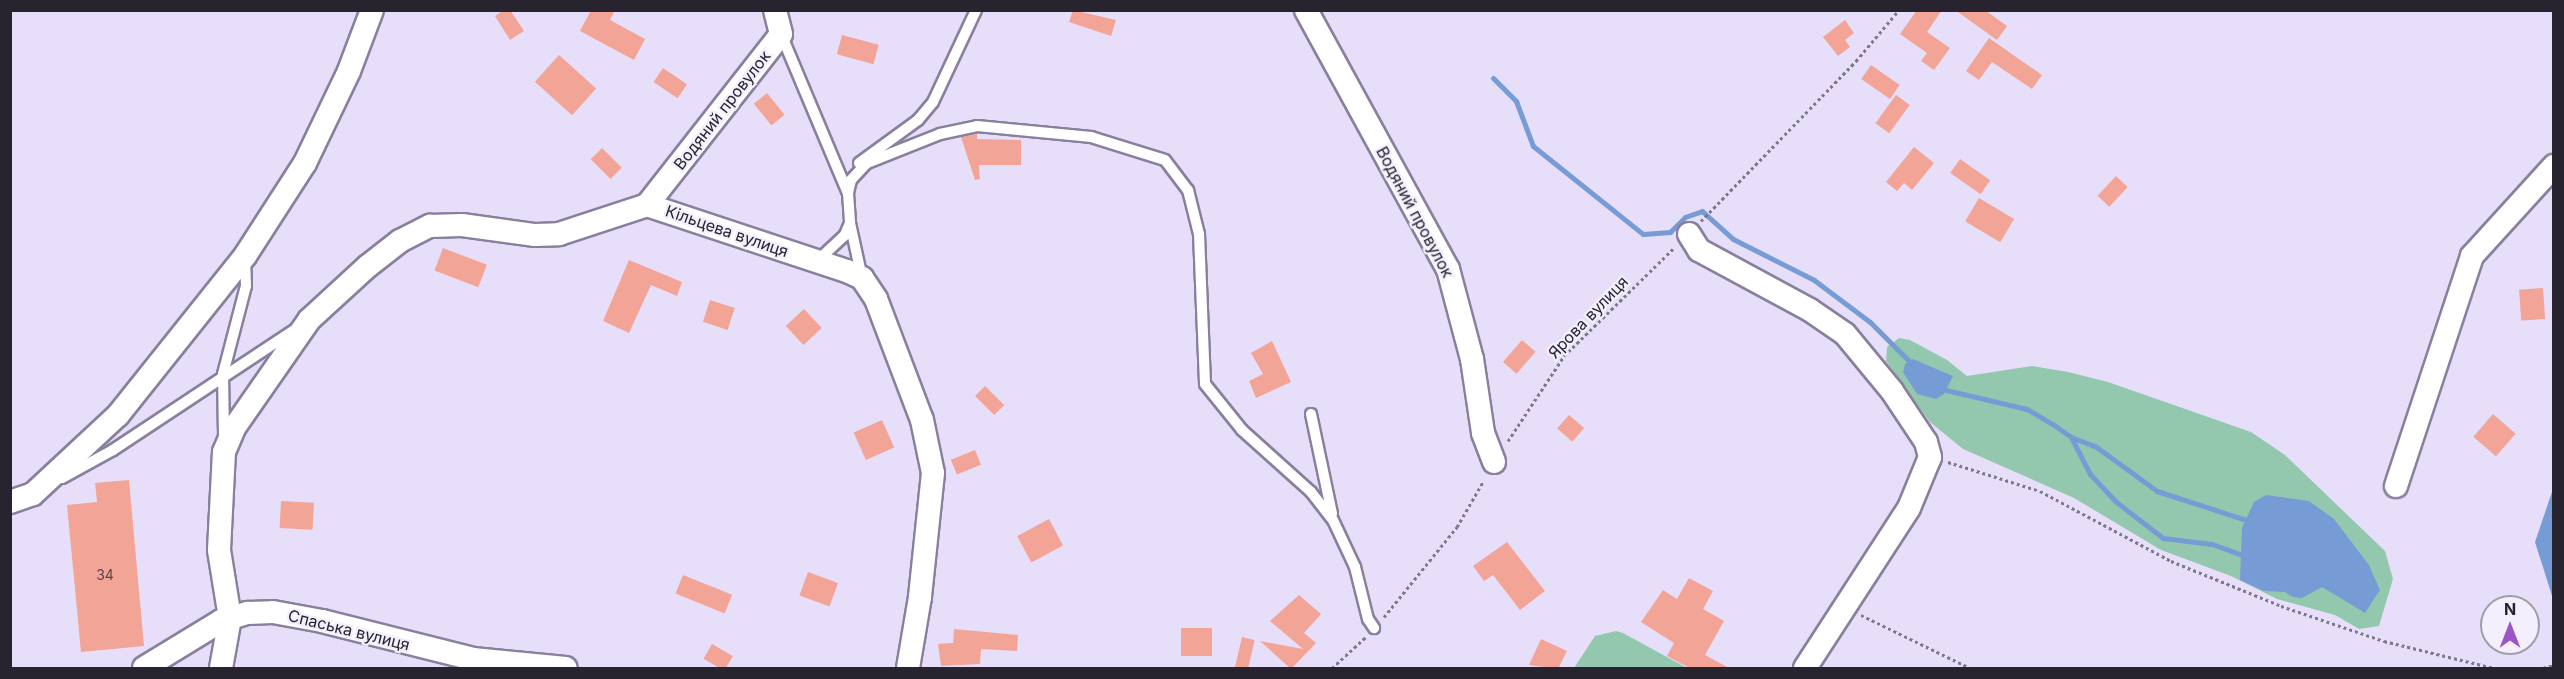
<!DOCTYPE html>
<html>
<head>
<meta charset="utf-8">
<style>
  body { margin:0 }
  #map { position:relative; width:2564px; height:679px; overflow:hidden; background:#e7dffa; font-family:Inter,sans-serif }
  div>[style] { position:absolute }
  .green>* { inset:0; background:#94c8ae }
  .water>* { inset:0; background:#779cd5 }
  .stream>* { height:5px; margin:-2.5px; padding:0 2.5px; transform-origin:2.5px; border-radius:2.5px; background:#779cd5 }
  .building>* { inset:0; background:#f2a597; transform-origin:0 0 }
  .path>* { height:3px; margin-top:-1.5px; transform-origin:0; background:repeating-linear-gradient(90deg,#7e788b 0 3px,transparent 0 6px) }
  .roads { filter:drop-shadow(2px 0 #89809e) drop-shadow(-2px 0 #89809e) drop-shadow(0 2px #89809e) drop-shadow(0 -2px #89809e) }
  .service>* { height:10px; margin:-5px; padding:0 5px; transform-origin:5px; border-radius:5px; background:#fff }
  .minor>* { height:22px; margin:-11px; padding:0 11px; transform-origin:11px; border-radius:11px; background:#fff }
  span { translate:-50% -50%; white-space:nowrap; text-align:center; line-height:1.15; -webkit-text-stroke:4.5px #f3effc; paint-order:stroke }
  .number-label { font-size:14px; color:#5a4449 }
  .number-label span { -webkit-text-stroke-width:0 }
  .street-label { font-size:16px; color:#27232f }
  .frame { position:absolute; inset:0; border:12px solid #27232f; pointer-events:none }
  .north { position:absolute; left:2480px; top:595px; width:60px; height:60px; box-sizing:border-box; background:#f3effc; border:2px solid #a19daa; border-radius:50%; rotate:0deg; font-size:16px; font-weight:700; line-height:24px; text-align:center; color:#27232f }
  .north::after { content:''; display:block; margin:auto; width:21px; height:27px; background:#9c54c7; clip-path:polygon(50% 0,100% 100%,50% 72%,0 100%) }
</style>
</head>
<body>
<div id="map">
  <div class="green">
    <div style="clip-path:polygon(1899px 338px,1910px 340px,1947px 360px,1967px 376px,2032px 366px,2068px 372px,2108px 382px,2251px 432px,2285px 455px,2385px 551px,2393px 579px,2379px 626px,2359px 629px,2335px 615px,2277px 599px,2231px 576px,2161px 550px,2074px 498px,1963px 449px,1930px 422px,1886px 361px,1887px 347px)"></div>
    <div style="clip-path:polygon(1616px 631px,1623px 633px,1687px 668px,1574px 668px,1595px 636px)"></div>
  </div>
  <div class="water">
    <div style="clip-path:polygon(1913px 359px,1953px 376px,1944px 394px,1936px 399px,1917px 394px,1903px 372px,1905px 364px)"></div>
    <div style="clip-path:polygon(2553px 489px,2553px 599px,2535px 542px)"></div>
    <div style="clip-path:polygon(2266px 495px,2309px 501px,2334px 519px,2369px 565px,2380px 590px,2365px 613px,2322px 587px,2302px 598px,2293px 597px,2285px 592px,2264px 591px,2240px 580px,2242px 528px,2254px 502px)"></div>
  </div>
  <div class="stream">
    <div style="left:1493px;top:78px;width:33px;rotate:45deg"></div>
    <div style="left:1516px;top:101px;width:48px;rotate:69.3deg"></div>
    <div style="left:1533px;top:146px;width:141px;rotate:38.7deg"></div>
    <div style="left:1643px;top:234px;width:27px;rotate:-4deg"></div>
    <div style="left:1670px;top:232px;width:21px;rotate:-45deg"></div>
    <div style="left:1685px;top:217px;width:18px;rotate:-19deg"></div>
    <div style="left:1702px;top:211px;width:42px;rotate:42.1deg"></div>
    <div style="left:1733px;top:239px;width:91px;rotate:26.8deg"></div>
    <div style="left:1814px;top:280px;width:70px;rotate:36.9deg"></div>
    <div style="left:1870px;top:322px;width:55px;rotate:45deg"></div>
    <div style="left:1946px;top:390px;width:83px;rotate:13.2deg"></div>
    <div style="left:2027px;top:409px;width:31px;rotate:31deg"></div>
    <div style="left:2054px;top:425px;width:21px;rotate:35deg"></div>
    <div style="left:2071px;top:437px;width:42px;rotate:62.8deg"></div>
    <div style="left:2090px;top:474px;width:37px;rotate:47deg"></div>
    <div style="left:2115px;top:501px;width:61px;rotate:37.6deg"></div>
    <div style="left:2163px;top:538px;width:49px;rotate:7deg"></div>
    <div style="left:2212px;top:544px;width:29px;rotate:20deg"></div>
    <div style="left:2071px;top:437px;width:26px;rotate:21deg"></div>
    <div style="left:2095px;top:446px;width:77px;rotate:36deg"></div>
    <div style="left:2157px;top:491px;width:94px;rotate:18deg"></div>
  </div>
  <div class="building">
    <div style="clip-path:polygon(504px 10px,510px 10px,524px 31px,510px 40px,495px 16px)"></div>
    <div style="clip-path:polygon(591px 10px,615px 10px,610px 20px,645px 39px,634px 60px,580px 31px)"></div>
    <div style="clip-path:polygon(1073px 10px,1116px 20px,1111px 36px,1069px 22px)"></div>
    <div style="clip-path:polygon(1917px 10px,1942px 10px,1927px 32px,1950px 48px,1934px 70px,1921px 61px,1927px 53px,1900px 34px)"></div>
    <div style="clip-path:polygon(1955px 10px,1985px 10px,2007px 26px,1997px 40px)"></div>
    <div style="clip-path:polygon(1845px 20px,1854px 33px,1845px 40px,1850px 47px,1838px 56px,1823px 37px)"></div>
    <div style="left:842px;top:35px;width:38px;height:20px;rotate:15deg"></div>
    <div style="clip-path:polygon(1989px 38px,2042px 75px,2032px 89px,1992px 62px,1979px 80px,1966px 71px)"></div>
    <div style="left:559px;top:55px;width:50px;height:36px;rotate:42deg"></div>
    <div style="left:1871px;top:65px;width:35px;height:17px;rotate:35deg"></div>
    <div style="left:663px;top:68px;width:29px;height:17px;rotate:34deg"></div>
    <div style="left:767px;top:93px;width:28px;height:17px;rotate:51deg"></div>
    <div style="left:1896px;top:95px;width:17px;height:35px;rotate:36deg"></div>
    <div style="clip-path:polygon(977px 134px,977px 139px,1021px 140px,1021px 165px,979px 165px,980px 179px,975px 180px,961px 137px)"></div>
    <div style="clip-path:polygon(1914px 147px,1934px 163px,1912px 190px,1904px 183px,1897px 191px,1886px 182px)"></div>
    <div style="left:602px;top:148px;width:28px;height:16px;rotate:45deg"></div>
    <div style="left:1960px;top:159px;width:37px;height:17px;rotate:35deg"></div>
    <div style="left:2116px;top:176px;width:16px;height:27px;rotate:43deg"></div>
    <div style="left:1979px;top:198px;width:41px;height:27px;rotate:31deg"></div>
    <div style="left:443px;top:248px;width:47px;height:24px;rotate:21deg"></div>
    <div style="clip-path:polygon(629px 260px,682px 282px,677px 296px,651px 285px,629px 333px,603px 321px)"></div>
    <div style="left:2543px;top:288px;width:31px;height:24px;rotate:86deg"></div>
    <div style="left:710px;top:300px;width:26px;height:23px;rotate:18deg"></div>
    <div style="left:804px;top:309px;width:26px;height:25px;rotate:47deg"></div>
    <div style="left:1522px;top:340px;width:18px;height:29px;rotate:41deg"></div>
    <div style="clip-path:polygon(1272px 341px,1291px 382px,1256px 398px,1249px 381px,1263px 374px,1251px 353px)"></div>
    <div style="left:985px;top:386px;width:27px;height:14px;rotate:45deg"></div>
    <div style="left:2493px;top:414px;width:30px;height:30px;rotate:41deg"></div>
    <div style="left:1569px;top:415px;width:20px;height:18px;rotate:41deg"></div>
    <div style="left:882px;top:420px;width:30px;height:31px;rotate:66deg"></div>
    <div style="left:975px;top:450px;width:16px;height:26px;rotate:68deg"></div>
    <div style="clip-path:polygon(129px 480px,144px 646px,81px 652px,67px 505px,97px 502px,95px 483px)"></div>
    <div style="left:281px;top:501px;width:33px;height:27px;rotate:3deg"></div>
    <div style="left:1049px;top:519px;width:30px;height:36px;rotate:62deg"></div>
    <div style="clip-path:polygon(1507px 542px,1545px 591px,1520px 610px,1493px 575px,1484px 581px,1473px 566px)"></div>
    <div style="left:808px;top:572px;width:32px;height:25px;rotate:20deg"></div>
    <div style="left:683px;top:575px;width:53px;height:20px;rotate:22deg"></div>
    <div style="clip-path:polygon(1689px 578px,1713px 591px,1703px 609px,1724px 621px,1705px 655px,1731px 669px,1691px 669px,1667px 656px,1674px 643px,1641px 622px,1663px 590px,1677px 599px)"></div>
    <div style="clip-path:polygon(1299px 595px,1321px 614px,1304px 633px,1316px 643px,1291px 669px,1260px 641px,1303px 649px,1270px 621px)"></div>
    <div style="left:1181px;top:628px;width:31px;height:28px"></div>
    <div style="clip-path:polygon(954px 629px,1018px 635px,1017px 651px,981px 649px,980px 664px,941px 666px,938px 644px,953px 643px)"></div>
    <div style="left:1242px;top:637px;width:13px;height:33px;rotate:13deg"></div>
    <div style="clip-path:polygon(1541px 639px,1567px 651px,1558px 669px,1529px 665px)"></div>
    <div style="left:712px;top:644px;width:24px;height:17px;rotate:30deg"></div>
  </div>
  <div class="path">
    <div style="left:1701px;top:221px;width:223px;rotate:-45.9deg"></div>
    <div style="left:1856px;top:61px;width:67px;rotate:-49.9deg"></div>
    <div style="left:1508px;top:441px;width:102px;rotate:-56.6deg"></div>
    <div style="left:1564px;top:356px;width:156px;rotate:-44.5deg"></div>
    <div style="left:1948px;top:462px;width:96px;rotate:17.5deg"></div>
    <div style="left:2040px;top:491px;width:149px;rotate:28.1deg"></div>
    <div style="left:2171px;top:561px;width:119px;rotate:22.2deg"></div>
    <div style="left:2281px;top:606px;width:109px;rotate:18.8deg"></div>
    <div style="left:2384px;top:641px;width:113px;rotate:13.8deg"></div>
    <div style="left:1861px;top:615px;width:121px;rotate:25.9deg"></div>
    <div style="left:1384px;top:617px;width:116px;rotate:-51deg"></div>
    <div style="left:1457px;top:527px;width:54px;rotate:-60.1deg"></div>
    <div style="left:1332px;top:668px;width:46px;rotate:-42.4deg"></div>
    <div style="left:2543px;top:668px;width:11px;rotate:-15deg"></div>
  </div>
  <div class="roads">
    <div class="service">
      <div style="left:781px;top:34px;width:173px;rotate:67.2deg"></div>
      <div style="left:848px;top:193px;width:30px;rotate:86deg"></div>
      <div style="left:850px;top:223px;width:13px;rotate:113deg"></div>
      <div style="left:845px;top:235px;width:38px;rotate:137deg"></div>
      <div style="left:859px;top:163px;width:73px;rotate:-36.1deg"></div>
      <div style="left:918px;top:120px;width:23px;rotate:-50deg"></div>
      <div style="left:933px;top:102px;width:102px;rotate:-64.9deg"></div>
      <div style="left:848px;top:193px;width:13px;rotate:-77deg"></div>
      <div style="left:851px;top:180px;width:23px;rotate:-47deg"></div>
      <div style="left:867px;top:163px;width:79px;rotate:-21.7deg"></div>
      <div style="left:940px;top:134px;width:38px;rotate:-12deg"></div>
      <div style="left:977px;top:126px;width:115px;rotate:5.5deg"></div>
      <div style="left:1091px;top:137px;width:77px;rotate:17.3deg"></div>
      <div style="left:1165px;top:160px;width:38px;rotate:53deg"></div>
      <div style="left:1188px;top:190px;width:45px;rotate:76deg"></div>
      <div style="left:1199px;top:234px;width:150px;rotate:87.7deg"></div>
      <div style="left:1205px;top:384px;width:59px;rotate:51.2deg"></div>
      <div style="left:1242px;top:430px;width:93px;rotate:41.9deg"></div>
      <div style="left:1311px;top:492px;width:36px;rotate:52deg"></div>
      <div style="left:1333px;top:520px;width:52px;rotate:64.9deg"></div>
      <div style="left:1355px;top:567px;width:54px;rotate:76deg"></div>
      <div style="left:1368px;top:619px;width:11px;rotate:56deg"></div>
      <div style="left:850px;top:223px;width:56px;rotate:77.7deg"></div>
      <div style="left:1311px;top:414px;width:102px;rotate:78.1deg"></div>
      <div style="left:224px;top:436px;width:62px;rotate:-90.9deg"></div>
      <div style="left:223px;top:374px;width:91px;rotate:-75.4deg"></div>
      <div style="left:246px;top:286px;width:27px;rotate:-92deg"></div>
      <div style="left:62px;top:478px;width:58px;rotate:-28.8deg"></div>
      <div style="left:113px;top:450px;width:217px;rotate:-33.5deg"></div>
    </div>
    <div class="minor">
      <div style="left:1306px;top:10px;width:295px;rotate:61.3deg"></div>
      <div style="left:1448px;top:269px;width:93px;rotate:75.1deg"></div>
      <div style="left:1472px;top:359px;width:75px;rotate:81.5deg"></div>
      <div style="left:1483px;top:433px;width:31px;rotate:69deg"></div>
      <div style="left:647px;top:205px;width:217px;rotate:-51.9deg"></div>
      <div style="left:781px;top:34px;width:25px;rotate:-104deg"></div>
      <div style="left:1689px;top:234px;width:19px;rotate:58deg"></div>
      <div style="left:1699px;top:250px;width:126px;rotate:28.4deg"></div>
      <div style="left:1810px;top:310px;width:42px;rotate:34.4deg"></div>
      <div style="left:1845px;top:334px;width:74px;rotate:50.5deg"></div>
      <div style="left:1892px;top:391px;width:61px;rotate:56.3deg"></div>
      <div style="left:1926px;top:442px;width:16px;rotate:75deg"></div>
      <div style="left:1930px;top:457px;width:55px;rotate:112.4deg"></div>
      <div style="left:1909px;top:508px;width:191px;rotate:123deg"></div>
      <div style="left:2396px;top:486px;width:242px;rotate:-71.7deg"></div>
      <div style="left:2472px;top:256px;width:122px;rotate:-47.7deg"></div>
      <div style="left:10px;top:502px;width:24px;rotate:-19deg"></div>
      <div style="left:33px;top:494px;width:116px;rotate:-42.9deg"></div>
      <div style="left:118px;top:415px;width:203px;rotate:-51.4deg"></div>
      <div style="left:245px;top:256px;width:111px;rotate:-57.2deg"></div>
      <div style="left:305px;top:163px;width:102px;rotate:-64.4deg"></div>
      <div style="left:349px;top:71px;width:65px;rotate:-69.3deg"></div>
      <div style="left:144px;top:668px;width:90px;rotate:-31.4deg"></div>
      <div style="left:221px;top:621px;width:28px;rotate:-17deg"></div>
      <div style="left:248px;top:613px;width:25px;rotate:-2deg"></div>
      <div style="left:273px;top:612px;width:50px;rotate:10.4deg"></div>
      <div style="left:322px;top:621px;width:156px;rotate:14.1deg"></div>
      <div style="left:473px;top:659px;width:93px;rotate:5.5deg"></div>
      <div style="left:221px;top:668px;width:51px;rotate:-79.8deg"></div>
      <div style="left:230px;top:618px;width:69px;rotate:-99.2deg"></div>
      <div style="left:219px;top:550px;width:98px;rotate:-87.1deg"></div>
      <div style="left:224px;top:452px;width:26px;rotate:-67deg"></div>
      <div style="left:234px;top:428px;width:131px;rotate:-55.2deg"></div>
      <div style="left:309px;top:320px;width:80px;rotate:-42.5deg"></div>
      <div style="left:368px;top:266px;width:41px;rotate:-38deg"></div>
      <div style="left:400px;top:241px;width:34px;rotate:-27deg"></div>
      <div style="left:430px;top:226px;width:32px;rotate:-2deg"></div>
      <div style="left:462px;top:225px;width:74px;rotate:7.8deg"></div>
      <div style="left:535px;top:235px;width:24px;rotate:-2deg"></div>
      <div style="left:559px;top:234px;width:93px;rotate:-18.2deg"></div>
      <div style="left:647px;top:205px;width:211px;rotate:18.3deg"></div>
      <div style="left:847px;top:271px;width:17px;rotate:25deg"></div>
      <div style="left:862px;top:278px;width:25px;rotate:56deg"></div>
      <div style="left:876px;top:299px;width:129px;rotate:69.2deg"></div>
      <div style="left:922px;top:420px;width:54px;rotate:78.3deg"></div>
      <div style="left:933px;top:473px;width:125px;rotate:96deg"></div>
      <div style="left:920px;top:597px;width:72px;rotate:99.6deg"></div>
    </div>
  </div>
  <div class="number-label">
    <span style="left:105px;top:575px">34</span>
  </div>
  <div class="street-label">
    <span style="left:722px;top:110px;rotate:-52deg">Водяний провулок</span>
    <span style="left:1415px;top:212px;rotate:62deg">Водяний провулок</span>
    <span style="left:727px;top:231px;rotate:19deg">Кільцева вулиця</span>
    <span style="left:1588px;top:317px;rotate:-46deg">Ярова вулиця</span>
    <span style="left:349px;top:630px;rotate:14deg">Спаська вулиця</span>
  </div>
  <div class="frame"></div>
  <div class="north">N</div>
</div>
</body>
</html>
